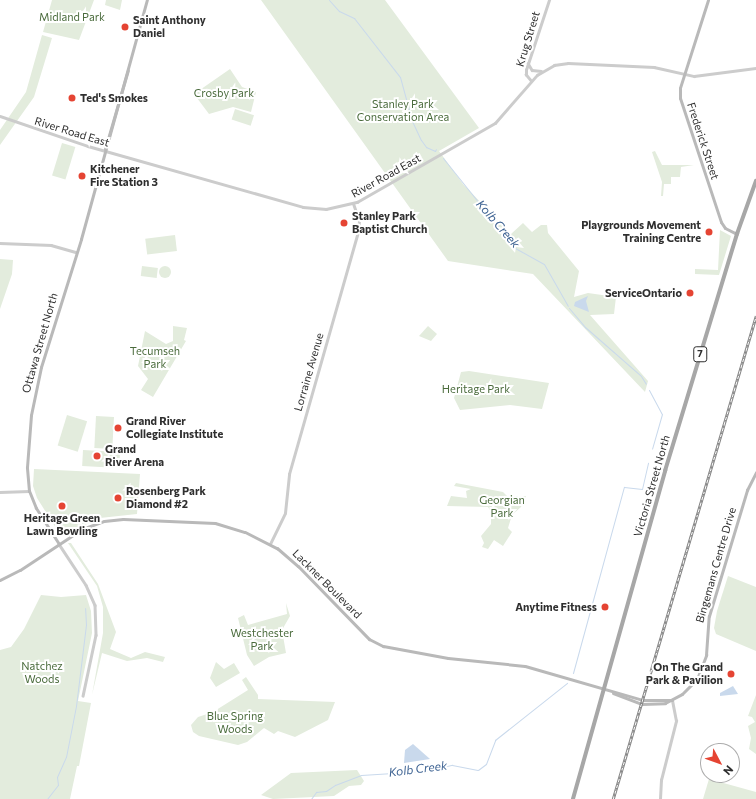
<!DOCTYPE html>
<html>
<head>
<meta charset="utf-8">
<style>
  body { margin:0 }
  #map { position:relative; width:756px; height:799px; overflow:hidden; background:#fff; font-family:Commissioner,sans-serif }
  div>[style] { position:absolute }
  .green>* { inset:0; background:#e3ecdd; transform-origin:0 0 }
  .round { border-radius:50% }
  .water>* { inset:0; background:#c9d9ec }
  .stream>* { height:1px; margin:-0.5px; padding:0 0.5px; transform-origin:0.5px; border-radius:0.5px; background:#c9d9ec }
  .tertiary>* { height:2.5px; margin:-1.25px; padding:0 1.25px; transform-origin:1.25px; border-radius:1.25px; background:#ccc }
  .secondary>* { height:3px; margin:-1.5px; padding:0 1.5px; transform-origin:1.5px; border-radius:1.5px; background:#b9b9b9 }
  .primary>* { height:3.5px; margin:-1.75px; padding:0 1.75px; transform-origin:1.75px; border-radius:1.75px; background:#a7a7a7 }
  .rail>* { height:2.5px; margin-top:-1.25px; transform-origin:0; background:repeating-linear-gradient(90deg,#fff 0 3px,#848484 0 6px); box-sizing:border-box; border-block:1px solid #848484 }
  .dots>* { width:11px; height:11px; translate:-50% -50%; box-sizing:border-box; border:2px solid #fff; border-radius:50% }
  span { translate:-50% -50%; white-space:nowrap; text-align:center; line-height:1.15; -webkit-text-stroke:4px #fff; paint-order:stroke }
  .shield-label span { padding:1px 3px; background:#fff; border:1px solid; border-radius:3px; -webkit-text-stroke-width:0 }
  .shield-label { font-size:10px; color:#2f2f2f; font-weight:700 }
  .park-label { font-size:11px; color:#4a6b3c }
  .poi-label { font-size:11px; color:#2f2f2f; font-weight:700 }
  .left { translate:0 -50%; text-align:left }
  .right { translate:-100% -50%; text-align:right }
  .street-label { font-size:11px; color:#2f2f2f }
  .water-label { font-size:12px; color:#3d6292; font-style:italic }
  .north { position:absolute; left:700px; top:743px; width:40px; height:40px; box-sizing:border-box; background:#fff; border:1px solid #acacac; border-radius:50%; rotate:131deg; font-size:11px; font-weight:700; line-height:16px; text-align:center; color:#2f2f2f }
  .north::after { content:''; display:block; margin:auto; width:14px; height:18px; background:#e54433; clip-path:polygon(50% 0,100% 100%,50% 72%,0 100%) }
</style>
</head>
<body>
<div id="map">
  <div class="green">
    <div style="clip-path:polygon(52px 0,94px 0,79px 40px,43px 32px)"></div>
    <div style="clip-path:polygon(106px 0,122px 0,120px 10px,105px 5px)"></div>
    <div style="clip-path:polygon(261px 0,385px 0,479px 128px,439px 151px,463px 184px,511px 234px,523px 223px,532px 232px,541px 225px,547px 225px,548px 233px,579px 271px,574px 297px,588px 293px,616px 297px,614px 314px,590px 315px,648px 381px,645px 392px,533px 274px,448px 261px)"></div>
    <div style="clip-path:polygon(42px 35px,52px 38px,34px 97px,0 145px,0 130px,26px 92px)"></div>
    <div style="clip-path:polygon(230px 69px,242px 87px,256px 92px,251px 112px,233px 107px,209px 114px,194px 94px)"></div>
    <div style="left:235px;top:109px;width:20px;height:11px;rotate:18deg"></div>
    <div style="left:62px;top:143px;width:14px;height:34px;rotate:17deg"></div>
    <div style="clip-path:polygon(655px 151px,662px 165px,694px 165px,681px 167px,680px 177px,671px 177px,671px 184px,664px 184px,663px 196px,661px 196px,662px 182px,652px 152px)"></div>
    <div style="clip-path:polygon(720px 230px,731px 236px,719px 275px,695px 274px,695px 269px,718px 270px)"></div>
    <div style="left:175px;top:235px;width:16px;height:30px;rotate:83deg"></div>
    <div style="clip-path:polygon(0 259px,13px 260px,12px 274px,0 309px)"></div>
    <div style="left:142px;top:266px;width:16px;height:10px;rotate:7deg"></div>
    <div class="round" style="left:159px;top:266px;width:12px;height:12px"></div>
    <div style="clip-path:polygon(173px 326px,187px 328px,184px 340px,186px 341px,153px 397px,141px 390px,148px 379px,138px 366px,145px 331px,166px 344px,173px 341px)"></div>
    <div style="clip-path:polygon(428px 326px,437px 334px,431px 341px,419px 336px)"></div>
    <div style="clip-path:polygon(469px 371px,549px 383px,542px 409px,510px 405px,460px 410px,454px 398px,461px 372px)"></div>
    <div style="left:67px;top:415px;width:21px;height:32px;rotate:17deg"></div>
    <div style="left:96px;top:416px;width:18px;height:32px;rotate:3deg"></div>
    <div style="left:83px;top:450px;width:37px;height:16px;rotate:3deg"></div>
    <div style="clip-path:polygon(34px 469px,140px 474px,137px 514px,100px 518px,61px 536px,37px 498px,33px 486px)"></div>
    <div style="clip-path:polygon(456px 483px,503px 492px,507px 496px,526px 496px,521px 507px,512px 515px,508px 528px,512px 532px,503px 546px,494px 540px,488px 549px,482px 547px,484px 543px,481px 536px,491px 524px,491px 512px,488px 507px,447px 506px,451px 496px,467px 498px,466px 491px,471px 489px,454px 486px)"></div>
    <div style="clip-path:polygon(68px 543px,71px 543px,98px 584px,116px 632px,110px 649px,131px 658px,145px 652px,165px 657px,163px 662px,147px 658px,127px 661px,102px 653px,92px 695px,103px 633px,103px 607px,97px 586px)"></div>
    <div style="clip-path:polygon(728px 576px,756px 587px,756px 651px,716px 634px,714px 628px,717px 611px)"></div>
    <div style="clip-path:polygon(41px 595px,61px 597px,86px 595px,91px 611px,92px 633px,78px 701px,91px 703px,79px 766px,77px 766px,70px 799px,0 799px,0 650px,11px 647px,24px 629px)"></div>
    <div style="clip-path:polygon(286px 603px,290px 616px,282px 630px,286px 653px,269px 657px,254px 666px,247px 655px,238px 618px,244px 615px,248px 625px,287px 614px)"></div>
    <div style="clip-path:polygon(216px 662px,224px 669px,234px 663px,240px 673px,216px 687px,210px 678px)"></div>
    <div style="clip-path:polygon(246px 677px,258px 695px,258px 699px,335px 702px,328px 720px,295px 737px,278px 731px,274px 734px,264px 728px,247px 742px,238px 745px,199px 736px,193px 732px,191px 725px,198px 717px,213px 712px,248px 690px,242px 680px)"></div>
    <div style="clip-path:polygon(756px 695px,756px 754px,749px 749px,751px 738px,748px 726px,755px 722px,752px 717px,748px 716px)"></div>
    <div style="clip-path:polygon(357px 770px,364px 781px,361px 785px,349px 786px,334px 796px,273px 799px,261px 795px,291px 773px)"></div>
    <div style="clip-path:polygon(709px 779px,756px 792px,756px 799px,703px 799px)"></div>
  </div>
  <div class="water">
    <div style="clip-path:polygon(588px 296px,586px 301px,589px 312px,574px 306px,575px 302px)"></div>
    <div style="clip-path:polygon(733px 686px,738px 694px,720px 696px,720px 693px)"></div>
    <div style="clip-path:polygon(413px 744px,430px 759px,404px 763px,405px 750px)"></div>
  </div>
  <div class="stream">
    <div style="left:329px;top:0;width:15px;rotate:48deg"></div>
    <div style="left:339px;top:11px;width:17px;rotate:25deg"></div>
    <div style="left:354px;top:18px;width:75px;rotate:52.1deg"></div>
    <div style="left:400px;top:77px;width:46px;rotate:74.7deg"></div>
    <div style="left:412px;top:121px;width:21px;rotate:65deg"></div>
    <div style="left:421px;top:140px;width:9px;rotate:54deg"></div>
    <div style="left:426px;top:147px;width:10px;rotate:24deg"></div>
    <div style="left:435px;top:151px;width:2px;rotate:-63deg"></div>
    <div style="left:443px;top:158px;width:115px;rotate:51.3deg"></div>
    <div style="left:515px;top:248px;width:33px;rotate:29deg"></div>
    <div style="left:544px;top:264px;width:48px;rotate:60.3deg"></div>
    <div style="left:569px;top:308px;width:25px;rotate:50deg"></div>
    <div style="left:585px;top:327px;width:74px;rotate:41.2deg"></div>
    <div style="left:641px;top:376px;width:9px;rotate:58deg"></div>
    <div style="left:649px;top:390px;width:27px;rotate:62deg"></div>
    <div style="left:662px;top:414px;width:36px;rotate:106deg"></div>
    <div style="left:573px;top:673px;width:193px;rotate:-74.7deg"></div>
    <div style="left:624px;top:487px;width:18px;rotate:6deg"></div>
    <div style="left:642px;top:489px;width:27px;rotate:-77deg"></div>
    <div style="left:47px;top:799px;width:18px;rotate:-52deg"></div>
    <div style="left:58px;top:785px;width:8px;rotate:-97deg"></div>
    <div style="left:57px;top:777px;width:22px;rotate:-66deg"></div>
    <div style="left:66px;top:757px;width:52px;rotate:-78.9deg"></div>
    <div style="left:76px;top:706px;width:82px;rotate:-83deg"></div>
    <div style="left:86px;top:625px;width:17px;rotate:-93deg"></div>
    <div style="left:311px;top:799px;width:9px;rotate:-54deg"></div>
    <div style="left:316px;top:792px;width:10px;rotate:-6deg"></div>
    <div style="left:326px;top:791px;width:11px;rotate:-34deg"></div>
    <div style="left:335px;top:785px;width:28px;rotate:-21deg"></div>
    <div style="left:361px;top:775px;width:64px;rotate:-3.6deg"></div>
    <div style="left:425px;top:771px;width:28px;rotate:-13deg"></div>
    <div style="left:452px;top:765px;width:26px;rotate:11deg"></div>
    <div style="left:478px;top:770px;width:10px;rotate:-37deg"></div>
    <div style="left:486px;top:764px;width:26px;rotate:-69deg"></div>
    <div style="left:495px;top:740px;width:92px;rotate:-38.4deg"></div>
  </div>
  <div class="tertiary">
    <div style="left:528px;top:63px;width:8px;rotate:60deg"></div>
    <div style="left:532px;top:70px;width:9px;rotate:6deg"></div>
    <div style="left:531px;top:81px;width:8px;rotate:-130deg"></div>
    <div style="left:526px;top:75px;width:5px;rotate:-90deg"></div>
    <div style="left:526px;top:70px;width:74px;rotate:-71.8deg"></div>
    <div style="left:0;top:116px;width:93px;rotate:18.8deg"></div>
    <div style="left:88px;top:146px;width:223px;rotate:15.8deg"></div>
    <div style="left:303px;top:207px;width:23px;rotate:5deg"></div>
    <div style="left:326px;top:209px;width:32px;rotate:-13deg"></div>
    <div style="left:357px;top:202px;width:159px;rotate:-29.8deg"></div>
    <div style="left:495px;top:123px;width:64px;rotate:-48.8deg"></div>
    <div style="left:537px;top:75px;width:20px;rotate:-30deg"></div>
    <div style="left:554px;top:65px;width:14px;rotate:-8deg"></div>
    <div style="left:568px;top:63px;width:86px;rotate:2.7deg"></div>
    <div style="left:654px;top:67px;width:41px;rotate:12.7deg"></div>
    <div style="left:694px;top:76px;width:63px;rotate:-7.4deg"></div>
    <div style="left:0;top:243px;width:51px;rotate:2.2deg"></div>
    <div style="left:51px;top:245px;width:26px;rotate:16deg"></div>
    <div style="left:0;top:492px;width:29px;rotate:-2deg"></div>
    <div style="left:59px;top:544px;width:49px;rotate:56.6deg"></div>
    <div style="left:86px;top:585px;width:22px;rotate:66deg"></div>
    <div style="left:95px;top:605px;width:30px;rotate:88deg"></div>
    <div style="left:96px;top:635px;width:62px;rotate:102deg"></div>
    <div style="left:270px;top:544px;width:34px;rotate:-64deg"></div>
    <div style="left:285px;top:513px;width:39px;rotate:-84deg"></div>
    <div style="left:289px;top:474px;width:252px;rotate:-74.1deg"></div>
    <div style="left:358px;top:232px;width:11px;rotate:-85deg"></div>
    <div style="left:359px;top:221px;width:18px;rotate:-109deg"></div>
    <div style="left:660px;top:799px;width:19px;rotate:-87deg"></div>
    <div style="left:661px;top:780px;width:61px;rotate:-75.7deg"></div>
    <div style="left:676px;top:721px;width:21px;rotate:-101deg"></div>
  </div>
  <div class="secondary">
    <div style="left:708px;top:0;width:92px;rotate:107.7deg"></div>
    <div style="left:680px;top:88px;width:10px;rotate:90deg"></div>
    <div style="left:680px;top:98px;width:131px;rotate:71.7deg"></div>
    <div style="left:721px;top:222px;width:7px;rotate:56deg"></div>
    <div style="left:725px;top:228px;width:13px;rotate:27deg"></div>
    <div style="left:105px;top:149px;width:82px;rotate:-73.8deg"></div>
    <div style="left:59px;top:544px;width:43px;rotate:-122.6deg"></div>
    <div style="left:36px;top:508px;width:18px;rotate:-112deg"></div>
    <div style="left:29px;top:491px;width:24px;rotate:-95deg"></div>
    <div style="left:27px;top:467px;width:52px;rotate:-85.6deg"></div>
    <div style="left:31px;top:415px;width:49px;rotate:-78.2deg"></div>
    <div style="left:41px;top:367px;width:134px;rotate:-72.6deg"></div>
    <div style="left:81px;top:239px;width:248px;rotate:-74.6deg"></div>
    <div style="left:0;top:580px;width:22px;rotate:-27deg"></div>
    <div style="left:20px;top:570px;width:74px;rotate:-33.5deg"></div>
    <div style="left:82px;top:529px;width:23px;rotate:-20deg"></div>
    <div style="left:104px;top:521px;width:19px;rotate:-6deg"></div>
    <div style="left:123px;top:519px;width:92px;rotate:2.5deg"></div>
    <div style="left:215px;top:523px;width:31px;rotate:17deg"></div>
    <div style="left:245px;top:532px;width:36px;rotate:27deg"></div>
    <div style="left:277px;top:548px;width:28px;rotate:41deg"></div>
    <div style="left:298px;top:566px;width:102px;rotate:45.8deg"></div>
    <div style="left:369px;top:639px;width:16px;rotate:27deg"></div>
    <div style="left:383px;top:646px;width:66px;rotate:10.5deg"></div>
    <div style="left:448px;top:658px;width:77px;rotate:5.9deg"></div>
    <div style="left:525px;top:666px;width:123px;rotate:16.1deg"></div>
    <div style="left:643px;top:700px;width:29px"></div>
    <div style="left:613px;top:693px;width:31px;rotate:21deg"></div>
    <div style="left:642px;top:704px;width:23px;rotate:-2deg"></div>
    <div style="left:665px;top:703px;width:19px;rotate:-28deg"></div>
    <div style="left:682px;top:694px;width:21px;rotate:-45deg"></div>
    <div style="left:697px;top:679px;width:26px;rotate:-69deg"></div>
    <div style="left:706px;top:655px;width:39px;rotate:-86deg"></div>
    <div style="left:709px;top:616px;width:132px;rotate:-73.2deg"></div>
    <div style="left:747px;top:490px;width:20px;rotate:-63deg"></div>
  </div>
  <div class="primary">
    <div style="left:573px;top:799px;width:341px;rotate:-74.3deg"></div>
    <div style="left:665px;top:471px;width:248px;rotate:-73.1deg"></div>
    <div style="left:737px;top:234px;width:56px;rotate:-70.3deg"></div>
  </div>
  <div class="rail">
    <div style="left:613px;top:799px;width:504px;rotate:-73.51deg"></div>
  </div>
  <div class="dots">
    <div style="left:125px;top:27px;background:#e54433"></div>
    <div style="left:72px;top:98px;background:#e54433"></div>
    <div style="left:82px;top:176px;background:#e54433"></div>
    <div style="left:344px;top:223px;background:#e54433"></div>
    <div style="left:709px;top:232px;background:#e54433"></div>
    <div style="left:690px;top:293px;background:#e54433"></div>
    <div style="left:118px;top:428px;background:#e54433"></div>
    <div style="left:97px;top:456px;background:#e54433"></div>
    <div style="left:118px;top:498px;background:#e54433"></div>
    <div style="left:62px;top:506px;background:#e54433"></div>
    <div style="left:605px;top:607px;background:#e54433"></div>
    <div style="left:731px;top:674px;background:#e54433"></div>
  </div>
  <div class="shield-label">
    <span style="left:700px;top:354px">7</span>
  </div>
  <div class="park-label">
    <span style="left:72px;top:17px">Midland Park</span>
    <span style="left:224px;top:93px">Crosby Park</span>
    <span style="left:403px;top:111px">Stanley Park<br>Conservation Area</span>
    <span style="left:155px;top:358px">Tecumseh<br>Park</span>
    <span style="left:476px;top:389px">Heritage Park</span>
    <span style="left:502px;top:507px">Georgian<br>Park</span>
    <span style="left:262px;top:640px">Westchester<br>Park</span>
    <span style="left:42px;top:673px">Natchez<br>Woods</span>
    <span style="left:235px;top:723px">Blue Spring<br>Woods</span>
  </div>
  <div class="poi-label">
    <span class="left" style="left:133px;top:27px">Saint Anthony<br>Daniel</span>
    <span class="left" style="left:80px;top:98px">Ted's Smokes</span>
    <span class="left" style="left:90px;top:176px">Kitchener<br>Fire Station 3</span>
    <span class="left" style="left:352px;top:223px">Stanley Park<br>Baptist Church</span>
    <span class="right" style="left:701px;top:232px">Playgrounds Movement<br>Training Centre</span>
    <span class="right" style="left:682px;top:293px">ServiceOntario</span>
    <span class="left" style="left:126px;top:428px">Grand River<br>Collegiate Institute</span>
    <span class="left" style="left:105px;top:456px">Grand<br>River Arena</span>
    <span class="left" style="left:126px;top:498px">Rosenberg Park<br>Diamond #2</span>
    <span style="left:62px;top:525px">Heritage Green<br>Lawn Bowling</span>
    <span class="right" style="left:597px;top:607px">Anytime Fitness</span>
    <span class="right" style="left:723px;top:674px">On The Grand<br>Park &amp; Pavilion</span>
  </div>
  <div class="street-label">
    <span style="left:528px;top:39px;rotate:-73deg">Krug Street</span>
    <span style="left:72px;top:132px;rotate:17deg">River Road East</span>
    <span style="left:703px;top:141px;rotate:72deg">Frederick Street</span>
    <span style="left:386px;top:176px;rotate:-29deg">River Road East</span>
    <span style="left:40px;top:343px;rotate:-74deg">Ottawa Street North</span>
    <span style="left:309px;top:372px;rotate:-74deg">Lorraine Avenue</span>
    <span style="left:652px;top:486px;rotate:-74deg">Victoria Street North</span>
    <span style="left:716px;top:565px;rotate:-74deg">Bingemans Centre Drive</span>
    <span style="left:327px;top:584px;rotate:45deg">Lackner Boulevard</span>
  </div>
  <div class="water-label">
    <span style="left:498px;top:224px;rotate:49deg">Kolb Creek</span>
    <span style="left:418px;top:769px;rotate:-7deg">Kolb Creek</span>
  </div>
  <div class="north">N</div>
</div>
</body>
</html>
